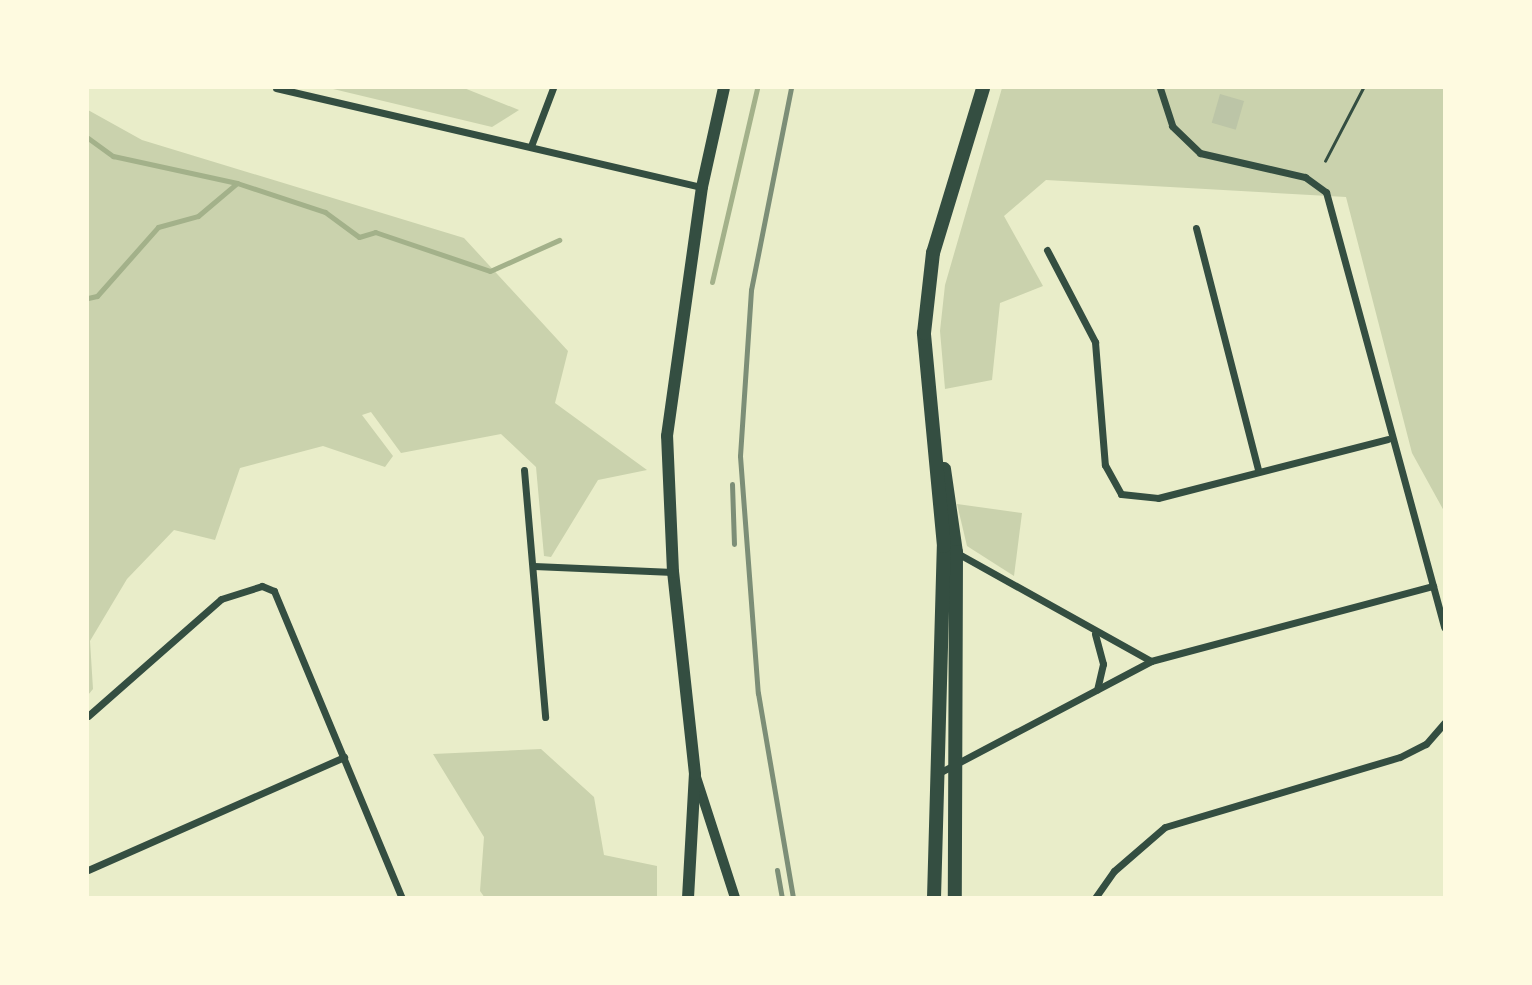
<!DOCTYPE html>
<html>
<head>
<meta charset="utf-8">
<style>
  body { margin:0 }
  #map { position:relative; width:1532px; height:985px; overflow:hidden; background:#e9edc9; font-family:Figtree,sans-serif }
  div>[style] { position:absolute }
  .green>* { inset:0; background:#cad2ad }
  .stream>* { height:5px; margin:-2.5px; padding:0 2.5px; transform-origin:2.5px; border-radius:2.5px; background:#a3b18a }
  .building>* { inset:0; background:#bcc5a7; transform-origin:0 0 }
  .path>* { height:2.5px; margin:-1.25px; padding:0 1.25px; transform-origin:1.25px; border-radius:1.25px; background:#344e41 }
  .minor>* { height:7px; margin:-3.5px; padding:0 3.5px; transform-origin:3.5px; border-radius:3.5px; background:#344e41 }
  .tertiary>* { height:10px; margin:-5px; padding:0 5px; transform-origin:5px; border-radius:5px; background:#344e41 }
  .secondary>* { height:12px; margin:-6px; padding:0 6px; transform-origin:6px; border-radius:6px; background:#344e41 }
  .trunk>* { height:14px; margin:-7px; padding:0 7px; transform-origin:7px; border-radius:7px; background:#344e41 }
  .rail>* { height:5px; margin:-2.5px; padding:0 2.5px; transform-origin:2.5px; border-radius:2.5px; background:#7c8e77 }
  span { translate:-50% -50%; white-space:nowrap; text-align:center; line-height:1.15; -webkit-text-stroke:5px #fefae0; paint-order:stroke }
  .frame { position:absolute; inset:0; border:89px solid #fefae0; pointer-events:none }
</style>
</head>
<body>
<div id="map">
  <div class="green">
    <div style="clip-path:polygon(329px 88px,464px 88px,519px 110px,492px 127px)"></div>
    <div style="clip-path:polygon(1002px 88px,1444px 88px,1444px 511px,1412px 453px,1346px 197px,1046px 180px,1004px 216px,1043px 286px,1000px 303px,992px 380px,945px 389px,940px 331px,945px 285px)"></div>
    <div style="clip-path:polygon(88px 110px,142px 140px,464px 238px,568px 351px,555px 403px,647px 470px,598px 480px,551px 557px,544px 556px,536px 467px,501px 434px,401px 453px,371px 412px,362px 415px,393px 456px,385px 467px,323px 446px,240px 468px,215px 540px,174px 530px,127px 579px,90px 641px,93px 689px,88px 695px)"></div>
    <div style="clip-path:polygon(957px 504px,1022px 513px,1014px 576px,967px 546px)"></div>
    <div style="clip-path:polygon(541px 749px,594px 797px,604px 855px,657px 866px,657px 897px,485px 898px,480px 891px,484px 837px,433px 754px)"></div>
  </div>
  <div class="stream">
    <div style="left:88px;top:138px;width:31px;rotate:36deg"></div>
    <div style="left:113px;top:156px;width:127px;rotate:12.3deg"></div>
    <div style="left:712px;top:282px;width:199px;rotate:-76.9deg"></div>
    <div style="left:88px;top:298px;width:9px;rotate:-13deg"></div>
    <div style="left:97px;top:296px;width:92px;rotate:-48.5deg"></div>
    <div style="left:158px;top:227px;width:41px;rotate:-15.4deg"></div>
    <div style="left:198px;top:216px;width:51px;rotate:-40.2deg"></div>
    <div style="left:237px;top:183px;width:93px;rotate:18.2deg"></div>
    <div style="left:325px;top:212px;width:42px;rotate:36.3deg"></div>
    <div style="left:359px;top:237px;width:17px;rotate:-17deg"></div>
    <div style="left:375px;top:232px;width:121px;rotate:18.7deg"></div>
    <div style="left:490px;top:271px;width:76px;rotate:-24.2deg"></div>
  </div>
  <div class="building">
    <div style="left:1220px;top:94px;width:25px;height:30px;rotate:16deg"></div>
  </div>
  <div class="path">
    <div style="left:1325px;top:161px;width:82px;rotate:-62.5deg"></div>
  </div>
  <div class="minor">
    <div style="left:276px;top:88px;width:437px;rotate:13.1deg"></div>
    <div style="left:1160px;top:88px;width:40px;rotate:72deg"></div>
    <div style="left:1172px;top:126px;width:39px;rotate:44deg"></div>
    <div style="left:1200px;top:153px;width:108px;rotate:12.9deg"></div>
    <div style="left:1305px;top:177px;width:26px;rotate:36deg"></div>
    <div style="left:1326px;top:192px;width:451px;rotate:74.8deg"></div>
    <div style="left:531px;top:146px;width:62px;rotate:-69.2deg"></div>
    <div style="left:1196px;top:228px;width:250px;rotate:75.6deg"></div>
    <div style="left:1047px;top:250px;width:104px;rotate:62.4deg"></div>
    <div style="left:1095px;top:342px;width:123px;rotate:85.4deg"></div>
    <div style="left:1105px;top:465px;width:33px;rotate:61deg"></div>
    <div style="left:1121px;top:494px;width:37px;rotate:6deg"></div>
    <div style="left:1158px;top:498px;width:237px;rotate:-14.4deg"></div>
    <div style="left:524px;top:470px;width:248px;rotate:85.1deg"></div>
    <div style="left:957px;top:553px;width:222px;rotate:29.1deg"></div>
    <div style="left:534px;top:566px;width:139px;rotate:2.5deg"></div>
    <div style="left:1095px;top:634px;width:31px;rotate:75deg"></div>
    <div style="left:1103px;top:664px;width:26px;rotate:103deg"></div>
    <div style="left:88px;top:716px;width:177px;rotate:-41.3deg"></div>
    <div style="left:221px;top:599px;width:43px;rotate:-17.6deg"></div>
    <div style="left:262px;top:586px;width:13px;rotate:23deg"></div>
    <div style="left:274px;top:591px;width:333px;rotate:67.4deg"></div>
    <div style="left:937px;top:774px;width:242px;rotate:-27.8deg"></div>
    <div style="left:1151px;top:661px;width:292px;rotate:-14.9deg"></div>
    <div style="left:88px;top:870px;width:280px;rotate:-23.8deg"></div>
    <div style="left:1095px;top:898px;width:33px;rotate:-55deg"></div>
    <div style="left:1114px;top:871px;width:67px;rotate:-40.8deg"></div>
    <div style="left:1165px;top:827px;width:245px;rotate:-16.6deg"></div>
    <div style="left:1400px;top:757px;width:29px;rotate:-27deg"></div>
    <div style="left:1426px;top:744px;width:28px;rotate:-49deg"></div>
  </div>
  <div class="tertiary">
    <div style="left:696px;top:777px;width:127px;rotate:72.1deg"></div>
  </div>
  <div class="secondary">
    <div style="left:688px;top:898px;width:124px;rotate:-86.8deg"></div>
    <div style="left:695px;top:774px;width:203px;rotate:-96.2deg"></div>
    <div style="left:673px;top:572px;width:136px;rotate:-92.5deg"></div>
    <div style="left:667px;top:436px;width:251px;rotate:-82deg"></div>
    <div style="left:702px;top:187px;width:101px;rotate:-77.5deg"></div>
  </div>
  <div class="trunk">
    <div style="left:944px;top:469px;width:84px;rotate:81.8deg"></div>
    <div style="left:956px;top:552px;width:346px;rotate:90.2deg"></div>
    <div style="left:934px;top:898px;width:352px;rotate:-88.4deg"></div>
    <div style="left:944px;top:546px;width:214px;rotate:-95.4deg"></div>
    <div style="left:924px;top:333px;width:81px;rotate:-83.6deg"></div>
    <div style="left:933px;top:253px;width:172px;rotate:-73.1deg"></div>
  </div>
  <div class="rail">
    <div style="left:791px;top:88px;width:206px;rotate:101.2deg"></div>
    <div style="left:751px;top:290px;width:166px;rotate:93.8deg"></div>
    <div style="left:740px;top:456px;width:238px;rotate:85.7deg"></div>
    <div style="left:758px;top:693px;width:208px;rotate:80.3deg"></div>
    <div style="left:732px;top:484px;width:60px;rotate:88.1deg"></div>
    <div style="left:777px;top:870px;width:28px;rotate:80deg"></div>
  </div>
  <div class="frame"></div>
</div>
</body>
</html>
